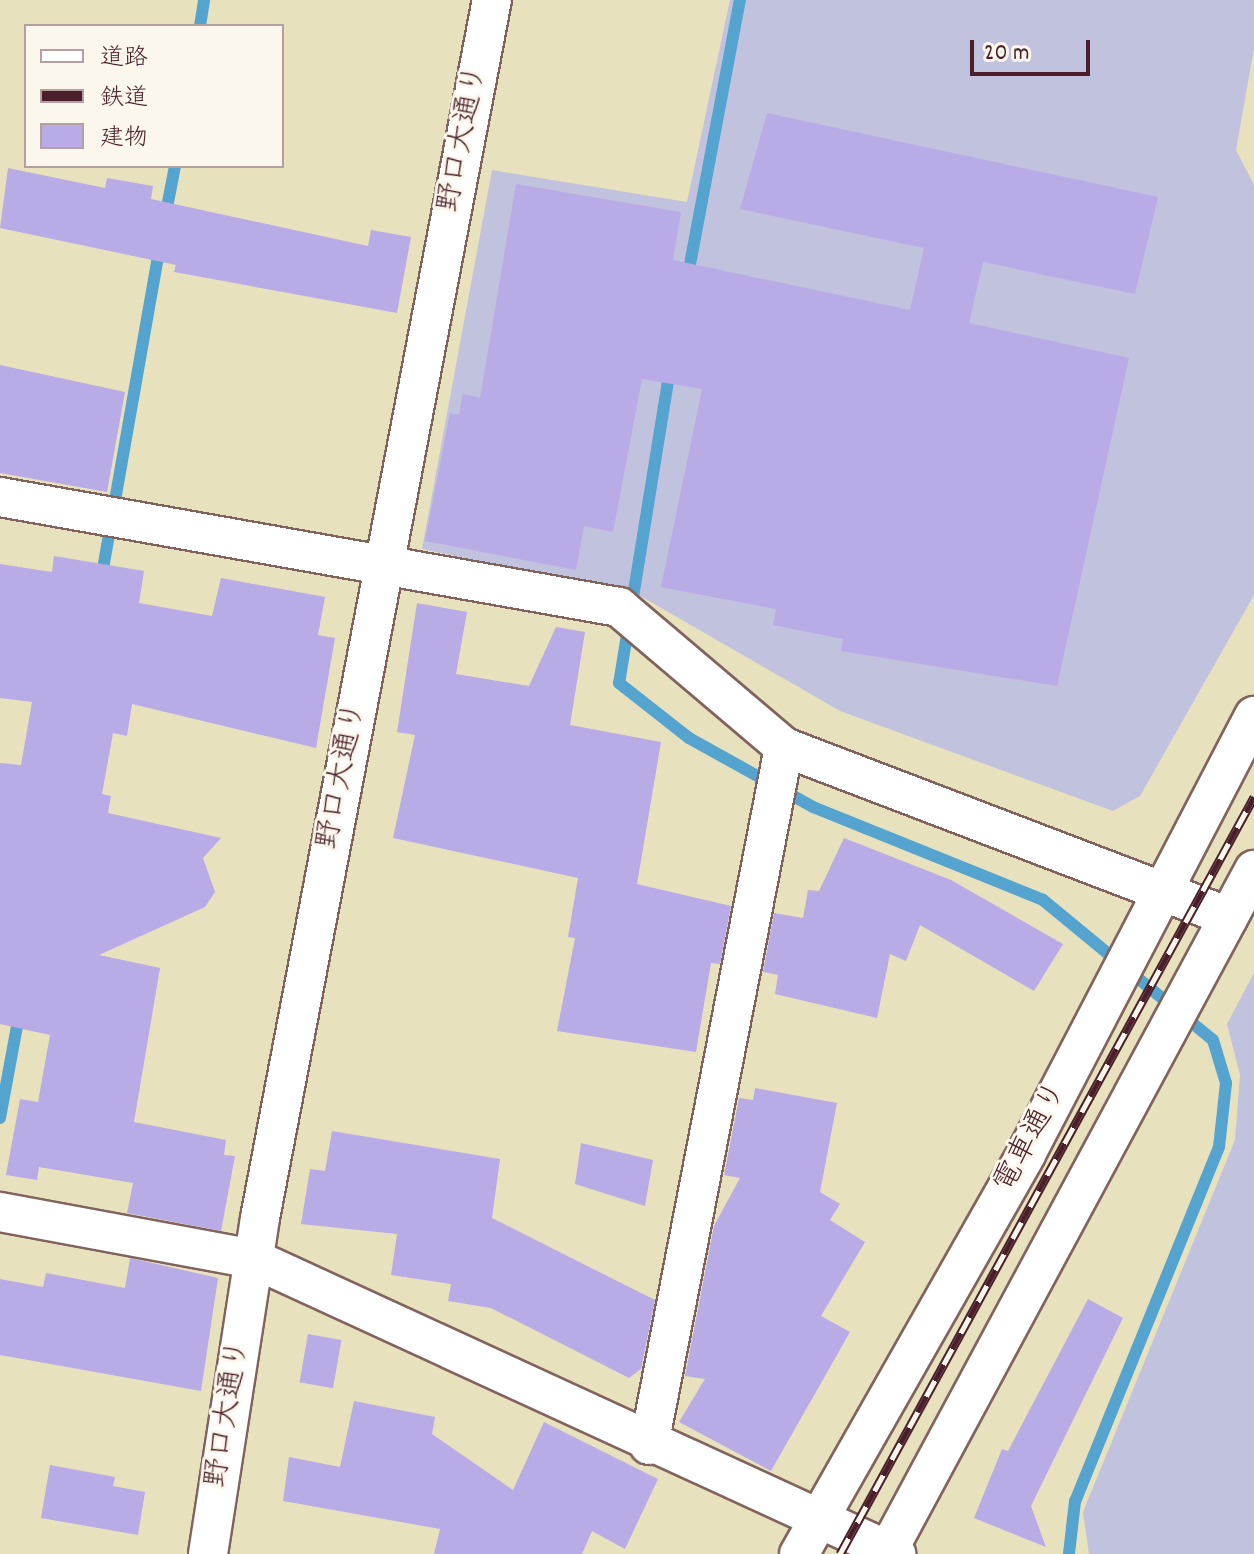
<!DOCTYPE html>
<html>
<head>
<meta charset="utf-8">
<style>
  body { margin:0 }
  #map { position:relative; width:1254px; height:1554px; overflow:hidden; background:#e8e1be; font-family:Dekko,"Klee One",sans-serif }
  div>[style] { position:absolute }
  .industrial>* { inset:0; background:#c1c2dd }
  .stream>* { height:12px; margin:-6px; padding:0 6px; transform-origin:6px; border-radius:6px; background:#55a4cf }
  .building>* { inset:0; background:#b8abe6; transform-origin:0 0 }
  .roads { filter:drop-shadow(2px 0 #81635e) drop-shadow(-2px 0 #81635e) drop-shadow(0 2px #81635e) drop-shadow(0 -2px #81635e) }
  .minor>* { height:38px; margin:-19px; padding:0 19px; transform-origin:19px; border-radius:19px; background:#fff }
  .rail>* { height:9px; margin-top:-4.5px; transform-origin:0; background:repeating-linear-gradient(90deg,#fbf7ec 0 18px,#4a1f2b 0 36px); box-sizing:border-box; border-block:2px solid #4a1f2b }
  span { translate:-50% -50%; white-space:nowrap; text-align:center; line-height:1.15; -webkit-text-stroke:6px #fbf7ec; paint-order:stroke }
  .street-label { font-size:30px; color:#4a1f2b }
  .legend { position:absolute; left:24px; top:24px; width:260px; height:144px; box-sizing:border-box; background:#fbf7ec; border:2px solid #b4a19f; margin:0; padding:10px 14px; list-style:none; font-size:24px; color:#4a1f2b }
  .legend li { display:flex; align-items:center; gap:16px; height:40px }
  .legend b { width:40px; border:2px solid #b4a19f }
  .scale { position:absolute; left:970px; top:40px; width:120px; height:36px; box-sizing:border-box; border:4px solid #4a1f2b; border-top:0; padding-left:10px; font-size:24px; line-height:28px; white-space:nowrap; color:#4a1f2b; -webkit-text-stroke:6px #fbf7ec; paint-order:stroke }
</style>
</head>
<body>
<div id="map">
  <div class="industrial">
    <div style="clip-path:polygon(730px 0,1254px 0,1254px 48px,1236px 150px,1254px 185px,1254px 595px,1140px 796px,1113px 811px,840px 711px,637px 594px,422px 549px,492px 170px,687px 202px)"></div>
    <div style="clip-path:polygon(1254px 973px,1254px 1554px,1089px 1554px,1083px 1512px,1235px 1140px,1240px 1075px,1227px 1024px)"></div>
  </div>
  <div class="stream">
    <div style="left:200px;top:26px;width:26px;rotate:-81deg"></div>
    <div style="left:165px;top:218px;width:53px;rotate:-79.1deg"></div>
    <div style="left:687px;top:280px;width:285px;rotate:-79.3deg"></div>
    <div style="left:670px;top:369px;width:318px;rotate:99.2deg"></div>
    <div style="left:619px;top:683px;width:89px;rotate:38.2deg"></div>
    <div style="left:689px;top:738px;width:142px;rotate:29.1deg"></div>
    <div style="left:813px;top:807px;width:248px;rotate:22deg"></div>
    <div style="left:1043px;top:900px;width:220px;rotate:39.5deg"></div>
    <div style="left:1213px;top:1040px;width:45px;rotate:73.2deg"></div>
    <div style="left:1226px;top:1083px;width:64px;rotate:96.2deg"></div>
    <div style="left:1219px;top:1147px;width:382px;rotate:112.1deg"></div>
    <div style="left:1075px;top:1501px;width:53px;rotate:96.5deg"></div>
    <div style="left:101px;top:580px;width:338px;rotate:-80deg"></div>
    <div style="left:0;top:1118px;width:105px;rotate:-79.5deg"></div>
  </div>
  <div class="building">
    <div style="clip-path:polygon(767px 113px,1158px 197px,1135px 294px,983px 262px,969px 323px,1129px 358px,1057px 686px,841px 651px,843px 639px,773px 625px,776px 609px,661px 587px,702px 389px,642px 379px,613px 532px,584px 526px,576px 570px,425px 541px,450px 413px,459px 415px,463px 394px,480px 398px,516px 184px,681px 212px,673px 260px,910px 310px,924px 248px,740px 209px)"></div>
    <div style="clip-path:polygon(8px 168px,105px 188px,107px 178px,153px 186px,151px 199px,368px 246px,371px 230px,411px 237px,397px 313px,174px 272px,176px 265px,0 228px)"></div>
    <div style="clip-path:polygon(0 365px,125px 392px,107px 492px,0 473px)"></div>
    <div style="clip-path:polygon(54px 556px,144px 571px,139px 603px,212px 616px,221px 578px,325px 597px,318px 635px,335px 638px,316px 748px,132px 704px,127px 736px,113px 733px,102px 794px,111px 796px,108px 813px,221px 838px,203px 858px,215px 892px,205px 907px,99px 955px,160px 968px,134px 1122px,226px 1140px,224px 1155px,235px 1156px,221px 1231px,127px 1213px,133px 1183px,39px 1167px,37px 1180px,6px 1175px,20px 1099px,38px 1102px,50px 1035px,0 1024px,0 763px,21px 765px,32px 702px,0 698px,0 564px,52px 572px)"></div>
    <div style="clip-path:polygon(417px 603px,467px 612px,456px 674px,529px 686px,556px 627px,585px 632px,570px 725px,661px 742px,637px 884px,731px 906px,720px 964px,711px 963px,696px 1052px,557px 1031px,575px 938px,568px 937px,578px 878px,393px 838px,415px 735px,397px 732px)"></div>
    <div style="clip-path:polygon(844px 838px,951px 880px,1063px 944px,1034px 991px,920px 925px,906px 961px,890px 954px,877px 1018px,775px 994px,778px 975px,763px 972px,774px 913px,803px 918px,808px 890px,819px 891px)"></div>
    <div style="clip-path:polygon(755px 1088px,837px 1103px,820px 1192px,840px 1204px,830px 1220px,865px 1242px,821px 1316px,850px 1332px,771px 1471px,679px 1422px,705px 1379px,685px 1376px,714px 1226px,740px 1178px,724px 1175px,739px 1098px,753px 1100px)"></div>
    <div style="clip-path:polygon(332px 1131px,500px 1159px,492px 1218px,655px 1300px,641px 1369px,629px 1378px,491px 1308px,448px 1301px,451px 1284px,391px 1275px,397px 1234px,301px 1224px,310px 1169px,325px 1171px)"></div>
    <div style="clip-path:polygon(581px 1143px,653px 1160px,645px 1206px,575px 1184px)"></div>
    <div style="clip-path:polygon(130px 1258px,218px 1278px,201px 1391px,0 1355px,0 1279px,43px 1287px,46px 1273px,125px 1288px)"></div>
    <div style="clip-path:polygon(1088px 1299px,1123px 1318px,1031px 1506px,1046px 1547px,974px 1518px,1002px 1449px,1008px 1451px)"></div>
    <div style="left:308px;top:1334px;width:34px;height:49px;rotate:10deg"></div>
    <div style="clip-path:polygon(354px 1401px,435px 1417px,432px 1434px,513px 1490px,544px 1422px,658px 1479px,625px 1549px,592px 1531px,582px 1554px,434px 1554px,440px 1529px,283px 1501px,289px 1457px,340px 1467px)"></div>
    <div style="clip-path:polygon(50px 1465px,115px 1477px,113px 1486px,145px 1492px,138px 1535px,41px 1518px)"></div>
  </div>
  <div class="roads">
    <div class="minor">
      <div style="left:0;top:497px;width:629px;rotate:10.08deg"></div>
      <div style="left:619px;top:607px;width:216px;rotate:40.3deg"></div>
      <div style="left:784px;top:747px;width:476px;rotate:20.9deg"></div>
      <div style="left:0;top:1212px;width:258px;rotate:10.5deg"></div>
      <div style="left:254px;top:1259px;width:707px;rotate:24.68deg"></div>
      <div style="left:649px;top:1445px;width:711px;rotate:-79.05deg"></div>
      <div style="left:208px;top:1554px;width:340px;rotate:-81.2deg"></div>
      <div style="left:260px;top:1218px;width:1240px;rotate:-79.22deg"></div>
      <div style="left:799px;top:1554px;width:460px;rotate:-60.4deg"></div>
      <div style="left:1026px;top:1154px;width:494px;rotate:-62.5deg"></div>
      <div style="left:886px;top:1554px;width:777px;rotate:-61.72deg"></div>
    </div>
  </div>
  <div class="rail">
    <div style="left:840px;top:1554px;width:863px;rotate:-61.33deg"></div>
  </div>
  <div class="street-label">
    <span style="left:465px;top:139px;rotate:-79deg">野口大通り</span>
    <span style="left:344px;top:776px;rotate:-79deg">野口大通り</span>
    <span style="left:1033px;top:1138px;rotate:-62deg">電車通り</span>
    <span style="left:230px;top:1414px;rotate:-81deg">野口大通り</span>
  </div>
  <ul class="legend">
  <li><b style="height:10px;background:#fff"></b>道路</li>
  <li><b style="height:10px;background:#4a1f2b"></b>鉄道</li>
  <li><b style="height:22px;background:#b8abe6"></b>建物</li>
  </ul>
  <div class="scale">20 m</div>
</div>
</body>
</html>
